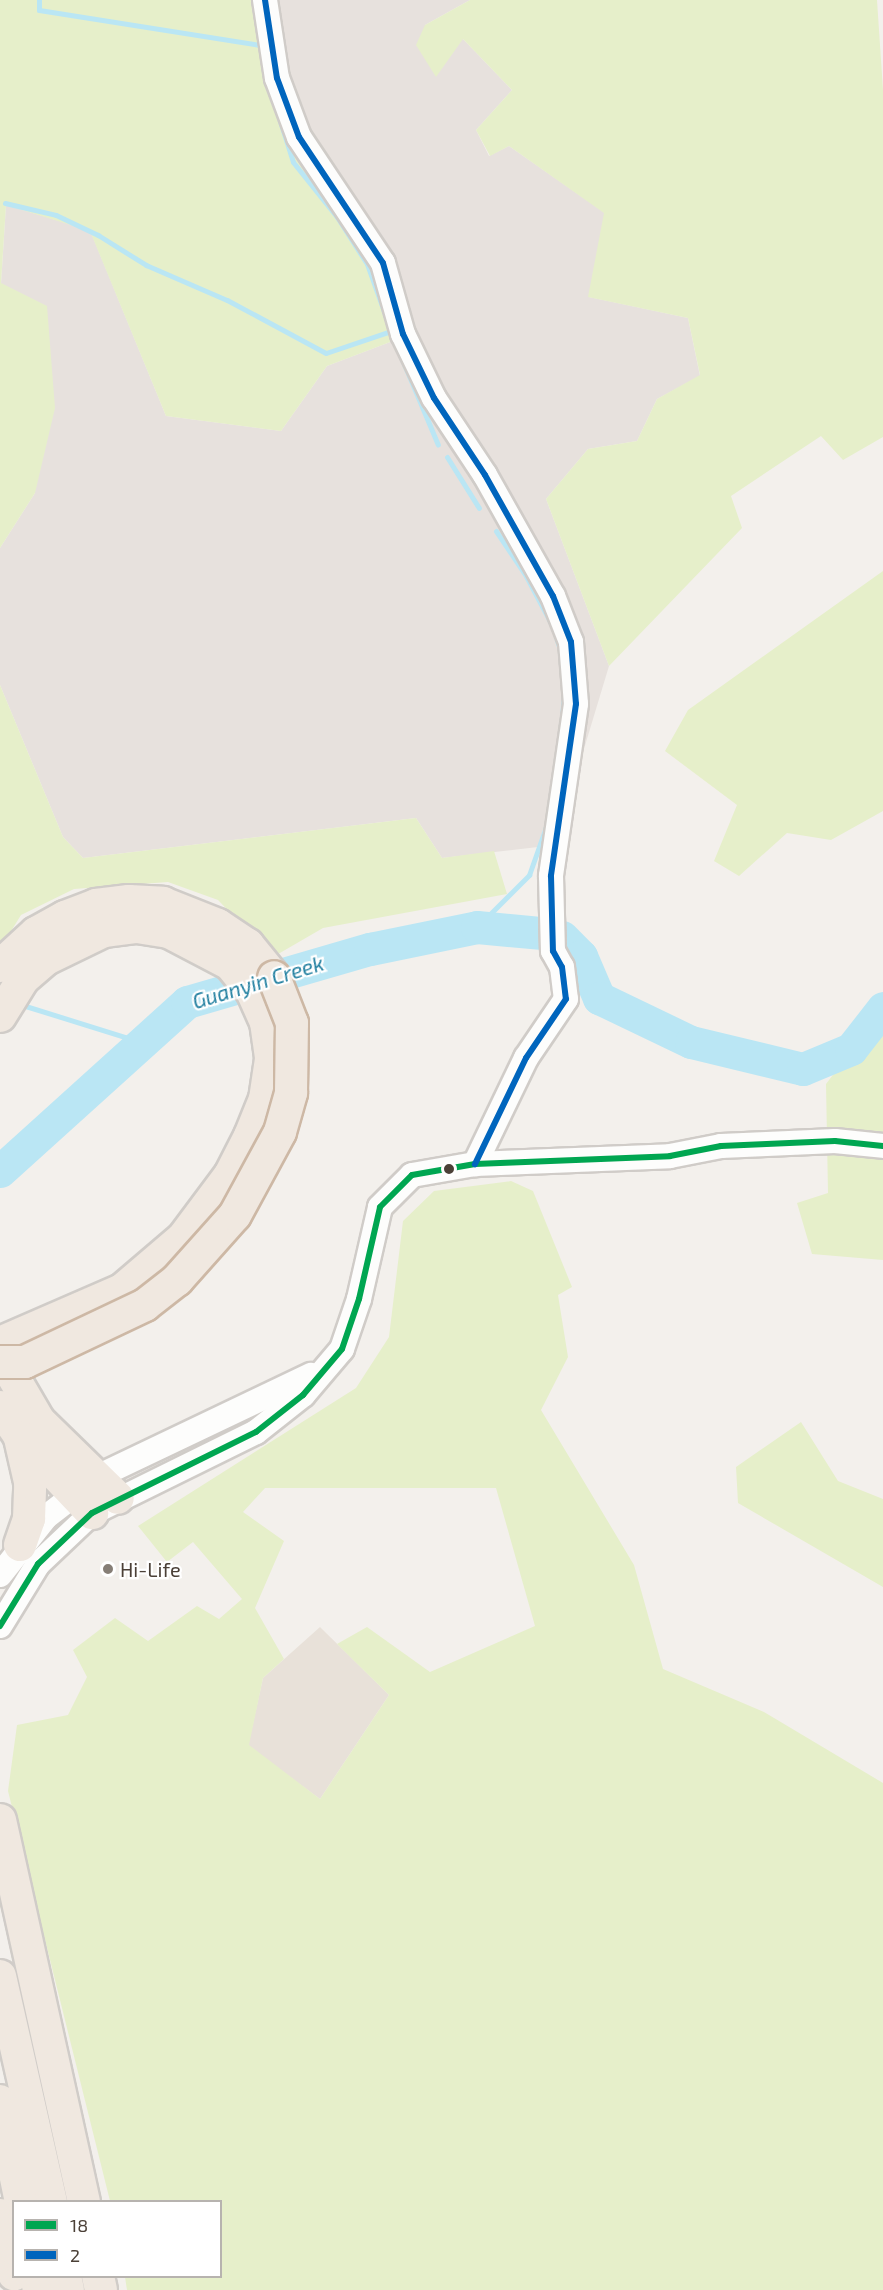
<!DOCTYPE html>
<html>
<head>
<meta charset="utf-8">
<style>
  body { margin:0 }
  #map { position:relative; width:883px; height:2290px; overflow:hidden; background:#f3f0ec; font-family:"Exo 2",sans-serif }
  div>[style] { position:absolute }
  .residential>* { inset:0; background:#e8e1d9 }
  .industrial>* { inset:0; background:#e7e1dd }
  .green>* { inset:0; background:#e6efca }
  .stream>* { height:5px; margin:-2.5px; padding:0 2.5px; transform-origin:2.5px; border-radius:2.5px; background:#bae6f4 }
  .river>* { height:33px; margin:-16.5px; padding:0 16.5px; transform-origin:16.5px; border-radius:16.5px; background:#bae6f4 }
  .roads { filter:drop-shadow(2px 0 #d0ccc8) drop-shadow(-2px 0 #d0ccc8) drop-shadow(0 2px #d0ccc8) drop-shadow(0 -2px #d0ccc8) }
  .tertiary>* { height:24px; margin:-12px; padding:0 12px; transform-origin:12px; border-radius:12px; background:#fdfdfc }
  .trunk>* { height:32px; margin:-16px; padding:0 16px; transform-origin:16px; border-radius:16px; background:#f0e8e0 }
  .bridges { filter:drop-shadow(2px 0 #cdb8a5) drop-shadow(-2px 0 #cdb8a5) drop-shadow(0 2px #cdb8a5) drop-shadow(0 -2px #cdb8a5) }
  .trunk-bridge>* { height:32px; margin:-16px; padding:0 16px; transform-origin:16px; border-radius:16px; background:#f0e8e0 }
  .bus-1>* { height:6px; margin:-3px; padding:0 3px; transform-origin:3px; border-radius:3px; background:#00a651 }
  .bus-2>* { height:6px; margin:-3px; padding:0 3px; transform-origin:3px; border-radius:3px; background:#0065bd }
  .dots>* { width:16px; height:16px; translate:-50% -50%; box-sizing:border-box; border:3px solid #fff; border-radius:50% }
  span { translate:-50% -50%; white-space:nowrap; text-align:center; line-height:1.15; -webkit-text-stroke:4.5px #fff; paint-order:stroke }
  .poi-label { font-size:20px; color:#4b4037 }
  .left { translate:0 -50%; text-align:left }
  .water-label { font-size:21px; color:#1f7e9f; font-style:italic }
  .legend { position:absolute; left:12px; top:2200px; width:210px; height:78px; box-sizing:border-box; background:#fff; border:2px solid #b7b3af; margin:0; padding:8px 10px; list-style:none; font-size:18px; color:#4b4037 }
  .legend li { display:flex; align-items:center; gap:12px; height:30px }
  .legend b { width:30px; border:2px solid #b7b3af }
</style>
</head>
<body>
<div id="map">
  <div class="residential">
    <div style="clip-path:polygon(320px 1627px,389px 1695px,320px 1799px,248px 1746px,263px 1678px)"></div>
  </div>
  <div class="industrial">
    <div style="clip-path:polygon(276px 0,470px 0,425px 25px,463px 39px,512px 90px,476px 130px,489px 156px,509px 146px,605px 213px,589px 297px,688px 318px,700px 376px,657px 399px,637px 441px,588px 449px,546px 499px,609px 666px,555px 845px,442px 858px,416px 818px,83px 858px,63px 837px,0 685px,0 548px,35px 493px,1px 284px,6px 205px,90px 230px,166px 416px,281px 431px,327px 366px,406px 336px,310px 146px,279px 55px)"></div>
  </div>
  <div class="green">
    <div style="clip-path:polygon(0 0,276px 0,279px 55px,310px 146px,372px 232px,406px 336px,327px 366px,281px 431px,166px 416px,90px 231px,6px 205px,1px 283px,47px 306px,55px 408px,35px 493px,0 548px)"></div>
    <div style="clip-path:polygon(470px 0,877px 0,883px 90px,883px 437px,843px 460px,821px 436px,731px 496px,742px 528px,609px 666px,546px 499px,588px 449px,637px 441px,657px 399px,700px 375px,688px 318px,588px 297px,604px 213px,509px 146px,490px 156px,476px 130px,512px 90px,463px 39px,436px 77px,416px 45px,425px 25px)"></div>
    <div style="clip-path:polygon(883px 571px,883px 811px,831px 840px,787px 833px,739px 876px,714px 861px,737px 805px,665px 751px,688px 710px)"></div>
    <div style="clip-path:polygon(0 685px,63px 837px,83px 858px,416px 818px,442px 858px,494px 851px,507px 894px,323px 928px,273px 957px,218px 900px,168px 882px,74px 889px,21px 915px,0 949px)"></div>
    <div style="clip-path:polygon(883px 1009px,883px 1260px,812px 1254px,797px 1203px,828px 1193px,826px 1084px)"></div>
    <div style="clip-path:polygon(evenodd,511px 1181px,533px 1191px,572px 1287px,558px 1295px,568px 1357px,541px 1410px,634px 1565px,663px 1669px,764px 1712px,883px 1783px,883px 2290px,127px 2290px,125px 2277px,220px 2276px,220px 2202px,110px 2201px,8px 1791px,17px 1725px,68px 1715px,87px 1677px,73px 1650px,115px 1618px,148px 1641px,197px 1606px,219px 1619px,242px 1599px,193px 1542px,167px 1562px,138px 1526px,356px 1388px,389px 1337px,403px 1221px,434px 1191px,511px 1181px,265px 1488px,496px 1488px,535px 1626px,430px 1672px,367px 1627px,337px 1644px,389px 1695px,320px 1799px,249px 1745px,263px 1678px,284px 1659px,255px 1608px,284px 1541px,243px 1512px,265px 1488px)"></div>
    <div style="clip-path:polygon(801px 1422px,838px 1481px,883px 1499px,883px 1587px,738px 1503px,736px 1467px)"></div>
  </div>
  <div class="stream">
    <div style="left:39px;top:0;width:10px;rotate:90deg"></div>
    <div style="left:39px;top:10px;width:225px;rotate:9deg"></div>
    <div style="left:272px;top:96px;width:69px;rotate:72.3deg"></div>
    <div style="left:293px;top:162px;width:70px;rotate:51.3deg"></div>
    <div style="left:337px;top:217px;width:56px;rotate:57.4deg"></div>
    <div style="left:367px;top:264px;width:59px;rotate:70.3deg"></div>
    <div style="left:5px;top:203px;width:52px;rotate:13.2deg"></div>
    <div style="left:56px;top:215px;width:47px;rotate:25.5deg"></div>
    <div style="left:98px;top:235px;width:57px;rotate:32deg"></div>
    <div style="left:146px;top:265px;width:88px;rotate:23.4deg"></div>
    <div style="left:227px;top:300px;width:112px;rotate:28.2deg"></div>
    <div style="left:326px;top:353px;width:69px;rotate:-18.7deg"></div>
    <div style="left:396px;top:345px;width:108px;rotate:67.2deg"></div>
    <div style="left:447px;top:457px;width:60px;rotate:57.9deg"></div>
    <div style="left:496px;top:531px;width:54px;rotate:56.3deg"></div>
    <div style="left:526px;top:576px;width:58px;rotate:62.1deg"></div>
    <div style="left:553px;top:627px;width:28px;rotate:73deg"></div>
    <div style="left:561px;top:728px;width:36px;rotate:-85deg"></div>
    <div style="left:477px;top:927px;width:74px;rotate:-45deg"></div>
    <div style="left:529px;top:875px;width:54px;rotate:-70.6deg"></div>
    <div style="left:19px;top:1004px;width:128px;rotate:17.3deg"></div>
  </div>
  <div class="river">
    <div style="left:562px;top:937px;width:27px;rotate:45deg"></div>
    <div style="left:581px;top:956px;width:46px;rotate:66.8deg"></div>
    <div style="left:599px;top:998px;width:102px;rotate:25.6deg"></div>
    <div style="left:691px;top:1042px;width:115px;rotate:13.6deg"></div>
    <div style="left:803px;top:1069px;width:52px;rotate:-22.6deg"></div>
    <div style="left:851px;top:1049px;width:52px;rotate:-52deg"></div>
    <div style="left:0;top:1171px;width:252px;rotate:-42.1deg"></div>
    <div style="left:187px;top:1002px;width:191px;rotate:-16.2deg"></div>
    <div style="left:370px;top:949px;width:109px;rotate:-11.6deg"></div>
    <div style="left:477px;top:927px;width:63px;rotate:5.4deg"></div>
  </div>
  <div class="roads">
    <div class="tertiary">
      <div style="left:265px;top:0;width:79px;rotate:81.3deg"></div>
      <div style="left:277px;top:78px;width:63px;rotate:69.6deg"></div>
      <div style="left:299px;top:137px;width:151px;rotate:56.3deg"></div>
      <div style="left:383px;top:263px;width:74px;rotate:74.3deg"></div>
      <div style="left:403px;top:334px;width:71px;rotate:64.2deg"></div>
      <div style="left:434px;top:398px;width:92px;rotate:56.5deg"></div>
      <div style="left:485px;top:475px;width:139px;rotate:60.7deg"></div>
      <div style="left:553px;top:596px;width:49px;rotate:68.6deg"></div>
      <div style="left:571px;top:642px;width:62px;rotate:85.4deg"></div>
      <div style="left:576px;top:704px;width:174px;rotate:98.3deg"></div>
      <div style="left:551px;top:876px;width:75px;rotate:88.5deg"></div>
      <div style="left:553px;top:951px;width:18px;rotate:61deg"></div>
      <div style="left:562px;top:967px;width:32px;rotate:83deg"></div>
      <div style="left:566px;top:999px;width:71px;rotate:124.1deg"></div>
      <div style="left:526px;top:1058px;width:118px;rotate:115.7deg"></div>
      <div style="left:0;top:1575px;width:74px;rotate:-51.6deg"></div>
      <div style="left:46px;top:1517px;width:67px;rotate:-37.7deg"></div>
      <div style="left:99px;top:1476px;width:235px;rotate:-25.5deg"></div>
      <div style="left:0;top:1626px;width:73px;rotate:-58.5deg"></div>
      <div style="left:38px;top:1564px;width:74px;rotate:-43.4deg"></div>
      <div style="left:92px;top:1513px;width:183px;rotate:-26.3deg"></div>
      <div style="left:256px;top:1432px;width:60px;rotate:-38.2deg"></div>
      <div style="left:303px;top:1395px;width:60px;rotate:-49.7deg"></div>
      <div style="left:342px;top:1349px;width:53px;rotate:-71.2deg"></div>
      <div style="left:359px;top:1299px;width:94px;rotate:-77.1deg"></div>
      <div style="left:380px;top:1207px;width:45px;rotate:-45deg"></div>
      <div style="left:412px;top:1175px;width:64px;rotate:-9.9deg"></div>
      <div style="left:475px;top:1164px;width:195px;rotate:-2.3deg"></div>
      <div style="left:670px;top:1156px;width:52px;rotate:-11.1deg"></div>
      <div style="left:721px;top:1146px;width:114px;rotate:-2.5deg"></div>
      <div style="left:835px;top:1141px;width:48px;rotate:5.9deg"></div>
    </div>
    <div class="trunk">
      <div style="left:0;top:966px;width:49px;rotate:-42.5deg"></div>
      <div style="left:36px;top:933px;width:33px;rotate:-29deg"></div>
      <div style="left:65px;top:917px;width:33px;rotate:-21deg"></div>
      <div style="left:96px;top:905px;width:33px;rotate:-7deg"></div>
      <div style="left:129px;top:901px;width:34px;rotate:3deg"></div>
      <div style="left:163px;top:903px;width:59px;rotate:21.8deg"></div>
      <div style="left:218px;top:925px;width:36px;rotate:34deg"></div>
      <div style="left:248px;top:945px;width:41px;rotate:50.9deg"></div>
      <div style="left:0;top:1016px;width:44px;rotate:-58.1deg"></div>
      <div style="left:23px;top:979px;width:30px;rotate:-41deg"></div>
      <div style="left:46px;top:959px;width:64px;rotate:-25.8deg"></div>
      <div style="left:104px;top:931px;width:33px;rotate:-7deg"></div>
      <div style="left:137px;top:927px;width:32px;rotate:9deg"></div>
      <div style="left:169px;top:932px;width:69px;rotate:27.7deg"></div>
      <div style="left:230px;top:964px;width:35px;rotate:51deg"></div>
      <div style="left:252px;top:991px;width:34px;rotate:66deg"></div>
      <div style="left:266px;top:1022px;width:37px;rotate:82deg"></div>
      <div style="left:271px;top:1059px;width:40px;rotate:98.5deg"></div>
      <div style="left:265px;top:1099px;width:40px;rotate:112deg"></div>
      <div style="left:250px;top:1136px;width:44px;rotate:117.1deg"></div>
      <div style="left:230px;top:1175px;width:79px;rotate:126.7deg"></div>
      <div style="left:183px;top:1238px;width:80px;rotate:139.6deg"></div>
      <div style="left:122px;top:1290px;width:133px;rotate:156.5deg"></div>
      <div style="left:0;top:1354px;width:78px;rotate:59.8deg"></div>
      <div style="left:39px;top:1421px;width:110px;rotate:44.3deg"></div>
      <div style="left:0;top:1407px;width:36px;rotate:56deg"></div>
      <div style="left:20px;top:1437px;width:105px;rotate:46.5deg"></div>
      <div style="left:20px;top:1545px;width:28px;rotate:-71deg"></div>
      <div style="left:29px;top:1519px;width:37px;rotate:-88deg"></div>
      <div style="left:30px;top:1482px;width:45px;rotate:-102.8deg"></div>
      <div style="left:0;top:1820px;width:391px;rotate:77.6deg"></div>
      <div style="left:0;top:1976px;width:232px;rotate:77.3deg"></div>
      <div style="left:0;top:2101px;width:103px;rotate:78.3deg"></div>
      <div style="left:0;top:2215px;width:61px;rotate:76.7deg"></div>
      <div style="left:36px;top:2276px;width:14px;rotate:78deg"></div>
      <div style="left:65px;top:2276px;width:14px;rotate:78deg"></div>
      <div style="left:98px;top:2276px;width:14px;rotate:78deg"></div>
    </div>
  </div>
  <div class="bridges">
    <div class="trunk-bridge">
      <div style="left:0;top:1362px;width:25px"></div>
      <div style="left:25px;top:1362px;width:133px;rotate:-25.4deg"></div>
      <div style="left:145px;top:1305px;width:41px;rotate:-38deg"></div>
      <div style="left:177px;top:1280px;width:87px;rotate:-48.3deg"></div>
      <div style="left:235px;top:1215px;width:94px;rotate:-61.5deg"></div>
      <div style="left:280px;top:1132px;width:41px;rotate:-74.2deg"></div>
      <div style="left:291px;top:1093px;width:70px;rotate:-89.2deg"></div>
      <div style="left:292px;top:1023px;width:49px;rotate:-111.4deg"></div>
    </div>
  </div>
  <div class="bus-1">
    <div style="left:0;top:1626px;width:73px;rotate:-58.5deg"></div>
    <div style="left:38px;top:1564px;width:74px;rotate:-43.4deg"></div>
    <div style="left:92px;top:1513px;width:183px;rotate:-26.3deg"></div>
    <div style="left:256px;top:1432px;width:60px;rotate:-38.2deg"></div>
    <div style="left:303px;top:1395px;width:60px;rotate:-49.7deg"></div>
    <div style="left:342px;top:1349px;width:53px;rotate:-71.2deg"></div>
    <div style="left:359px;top:1299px;width:94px;rotate:-77.1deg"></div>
    <div style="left:380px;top:1207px;width:45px;rotate:-45deg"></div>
    <div style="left:412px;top:1175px;width:64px;rotate:-9.9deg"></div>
    <div style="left:475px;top:1164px;width:195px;rotate:-2.3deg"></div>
    <div style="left:670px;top:1156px;width:52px;rotate:-11.1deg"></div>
    <div style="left:721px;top:1146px;width:114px;rotate:-2.5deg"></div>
    <div style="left:835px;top:1141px;width:48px;rotate:5.9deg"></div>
  </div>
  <div class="bus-2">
    <div style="left:265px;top:0;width:79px;rotate:81.3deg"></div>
    <div style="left:277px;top:78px;width:63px;rotate:69.6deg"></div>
    <div style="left:299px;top:137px;width:151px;rotate:56.3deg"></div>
    <div style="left:383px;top:263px;width:74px;rotate:74.3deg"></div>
    <div style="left:403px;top:334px;width:71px;rotate:64.2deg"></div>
    <div style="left:434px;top:398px;width:92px;rotate:56.5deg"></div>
    <div style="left:485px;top:475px;width:139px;rotate:60.7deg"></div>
    <div style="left:553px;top:596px;width:49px;rotate:68.6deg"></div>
    <div style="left:571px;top:642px;width:62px;rotate:85.4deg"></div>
    <div style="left:576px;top:704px;width:174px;rotate:98.3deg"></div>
    <div style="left:551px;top:876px;width:75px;rotate:88.5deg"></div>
    <div style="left:553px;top:951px;width:18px;rotate:61deg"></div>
    <div style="left:562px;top:967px;width:32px;rotate:83deg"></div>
    <div style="left:566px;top:999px;width:71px;rotate:124.1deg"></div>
    <div style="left:526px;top:1058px;width:118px;rotate:115.7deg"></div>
  </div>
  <div class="dots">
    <div style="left:449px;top:1169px;background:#4b4037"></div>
    <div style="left:108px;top:1569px;background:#867e76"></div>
  </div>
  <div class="poi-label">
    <span class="left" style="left:120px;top:1569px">Hi-Life</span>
  </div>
  <div class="water-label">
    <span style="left:258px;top:982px;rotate:-17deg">Guanyin Creek</span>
  </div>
  <ul class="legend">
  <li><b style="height:8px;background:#00a651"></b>18</li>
  <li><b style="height:8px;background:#0065bd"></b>2</li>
  </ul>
</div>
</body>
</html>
